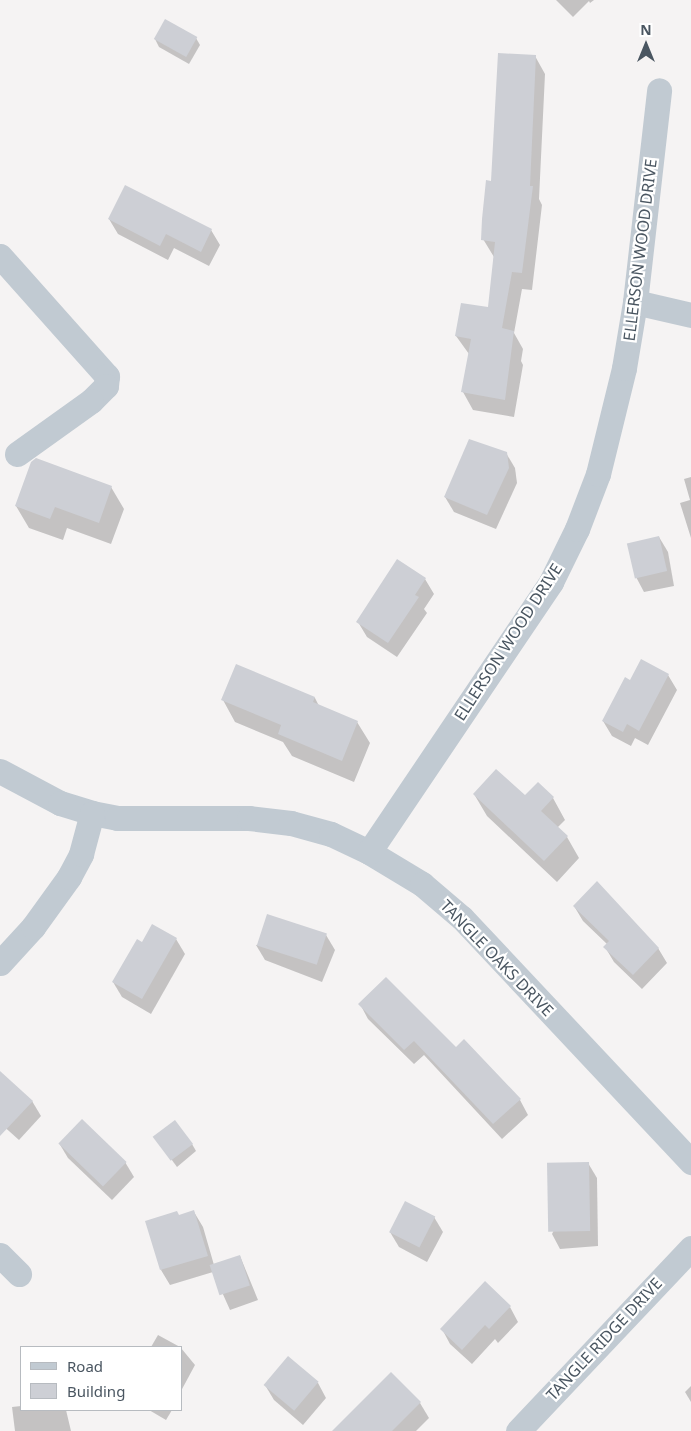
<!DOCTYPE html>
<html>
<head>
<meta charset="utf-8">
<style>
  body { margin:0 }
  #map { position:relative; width:691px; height:1431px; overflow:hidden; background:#f5f3f3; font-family:"Noto Sans",sans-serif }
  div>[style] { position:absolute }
  .shadow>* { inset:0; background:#0003 }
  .building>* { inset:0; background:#cdcfd5; transform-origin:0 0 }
  .street>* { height:25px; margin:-12.5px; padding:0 12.5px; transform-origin:12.5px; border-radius:12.5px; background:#c1cad2 }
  span { translate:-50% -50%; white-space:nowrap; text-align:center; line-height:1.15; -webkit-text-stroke:4.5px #fff; paint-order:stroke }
  .street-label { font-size:16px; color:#4a5661 }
  .legend { position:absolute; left:20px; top:1346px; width:162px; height:65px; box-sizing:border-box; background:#fff; border:1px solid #b7bbc0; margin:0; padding:6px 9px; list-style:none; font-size:15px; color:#4a5661 }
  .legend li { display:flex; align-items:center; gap:10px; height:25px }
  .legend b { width:25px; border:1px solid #b7bbc0 }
  .north { position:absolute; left:621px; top:20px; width:50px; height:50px; -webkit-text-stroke:4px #fff; paint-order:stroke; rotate:0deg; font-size:14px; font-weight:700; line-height:20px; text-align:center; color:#4a5661 }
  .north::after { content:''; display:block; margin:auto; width:18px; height:22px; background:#4a5661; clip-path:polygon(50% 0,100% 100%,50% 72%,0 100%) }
</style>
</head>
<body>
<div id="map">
  <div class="shadow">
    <div style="clip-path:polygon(556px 0,594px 0,590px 3px,589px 1px,573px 17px)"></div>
    <div style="clip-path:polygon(196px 38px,200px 45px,189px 64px,159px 47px,155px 39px)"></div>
    <div style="clip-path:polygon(535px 56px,545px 74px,539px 199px,542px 205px,532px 290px,522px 289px,514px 333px,523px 349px,521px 361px,523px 365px,514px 417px,473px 410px,463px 392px,469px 354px,456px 336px,489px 309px,494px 257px,483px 239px,492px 182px)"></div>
    <div style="clip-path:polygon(109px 219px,211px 230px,220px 245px,209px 266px,174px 248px,168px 260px,118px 234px)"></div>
    <div style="clip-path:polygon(506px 453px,515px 468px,517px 483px,496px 529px,454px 512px,445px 497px)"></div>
    <div style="clip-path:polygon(691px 477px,691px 538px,680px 503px,690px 500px,684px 479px)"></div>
    <div style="clip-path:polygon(111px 487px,124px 509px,111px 544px,67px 528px,63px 540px,29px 528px,16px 506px)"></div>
    <div style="clip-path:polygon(659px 537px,668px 552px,674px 586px,644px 592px,636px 577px)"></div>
    <div style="clip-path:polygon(398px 561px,425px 579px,434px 594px,424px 609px,427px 613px,397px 657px,367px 637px,358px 622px)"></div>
    <div style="clip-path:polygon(237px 666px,315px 698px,319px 706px,357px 722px,370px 743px,354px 782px,292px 756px,283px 742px,235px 722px,223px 700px)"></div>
    <div style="clip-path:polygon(668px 675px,677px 690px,648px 745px,635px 738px,631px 746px,612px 736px,603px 721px,631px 682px)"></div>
    <div style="clip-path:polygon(474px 794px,553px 798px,565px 820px,557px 828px,567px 837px,579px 858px,557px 882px,487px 816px)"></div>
    <div style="clip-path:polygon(574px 906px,658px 948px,667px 963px,642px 989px,614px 962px,605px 947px,607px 944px,583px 921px)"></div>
    <div style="clip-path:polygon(326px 935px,335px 950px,322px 982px,265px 960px,256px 945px)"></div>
    <div style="clip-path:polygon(176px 939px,185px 954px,151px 1014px,122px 997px,113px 982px,142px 944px)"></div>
    <div style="clip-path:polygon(360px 1004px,456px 1049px,520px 1100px,528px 1115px,502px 1139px,424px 1055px,414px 1064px,368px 1019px)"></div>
    <div style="clip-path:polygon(0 1072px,32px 1101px,41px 1116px,19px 1140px,0 1123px)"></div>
    <div style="clip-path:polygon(155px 1137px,192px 1144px,196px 1151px,177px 1167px)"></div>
    <div style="clip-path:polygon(59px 1143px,125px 1162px,134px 1177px,112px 1200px,68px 1158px)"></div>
    <div style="clip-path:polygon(588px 1163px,597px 1178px,598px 1246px,560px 1249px,552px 1234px)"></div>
    <div style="clip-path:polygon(194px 1212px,203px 1227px,214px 1265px,240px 1256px,258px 1300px,230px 1310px,213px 1272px,170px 1285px,161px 1270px,179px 1216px)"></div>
    <div style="clip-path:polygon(434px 1217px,443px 1232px,427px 1262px,399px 1247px,390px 1232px)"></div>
    <div style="clip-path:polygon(510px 1307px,518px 1322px,498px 1343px,495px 1339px,472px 1364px,450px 1344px,442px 1329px)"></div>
    <div style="clip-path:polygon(158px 1335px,180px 1347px,151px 1347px)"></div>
    <div style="clip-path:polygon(181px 1348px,195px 1365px,181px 1391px)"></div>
    <div style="clip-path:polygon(391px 1374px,420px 1403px,429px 1418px,416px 1431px,349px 1431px)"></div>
    <div style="clip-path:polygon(318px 1383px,326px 1398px,303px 1425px,274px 1400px,265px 1385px)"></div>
    <div style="clip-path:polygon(691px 1386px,691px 1402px,685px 1392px)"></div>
    <div style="clip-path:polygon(21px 1406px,21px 1410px,66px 1410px,71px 1431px,15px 1431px,12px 1407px)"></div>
    <div style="clip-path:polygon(149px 1410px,172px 1410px,166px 1420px)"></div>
  </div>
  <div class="building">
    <div style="left:165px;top:19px;width:37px;height:23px;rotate:29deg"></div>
    <div style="clip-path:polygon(498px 53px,536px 55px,530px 186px,533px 186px,522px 273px,512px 272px,502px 328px,514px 331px,505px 400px,461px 392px,471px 339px,455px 336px,461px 303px,488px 307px,495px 242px,481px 240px,482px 219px,486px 180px,491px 181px)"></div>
    <div style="clip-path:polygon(125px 185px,212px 229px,201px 252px,166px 234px,160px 246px,108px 219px)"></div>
    <div style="clip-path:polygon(469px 439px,507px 452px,509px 468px,487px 515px,444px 497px)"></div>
    <div style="clip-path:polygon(36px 458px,112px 486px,99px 523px,55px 507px,50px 519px,15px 506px,31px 462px)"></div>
    <div style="left:659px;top:536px;width:36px;height:33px;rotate:77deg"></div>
    <div style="clip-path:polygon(397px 559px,426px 578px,415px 595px,419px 597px,388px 643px,356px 622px)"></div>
    <div style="clip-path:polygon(641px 659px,669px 674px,639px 731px,627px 724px,623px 732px,602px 721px,625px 677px,630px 680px)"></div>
    <div style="clip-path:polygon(236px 664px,315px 697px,313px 702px,358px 721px,342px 761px,278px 734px,281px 725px,221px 700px)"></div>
    <div style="clip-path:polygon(496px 769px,525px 795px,538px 782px,554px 797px,541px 811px,568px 836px,544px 861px,473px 794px)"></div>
    <div style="clip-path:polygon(597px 881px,659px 948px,633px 975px,603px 947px,609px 941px,573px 906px)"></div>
    <div style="left:267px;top:914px;width:63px;height:33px;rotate:18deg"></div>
    <div style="clip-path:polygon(152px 924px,177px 938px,142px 999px,112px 982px,137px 939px,142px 942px)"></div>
    <div style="clip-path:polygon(386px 977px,456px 1047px,464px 1039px,521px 1099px,493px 1124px,414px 1041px,404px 1050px,358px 1004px)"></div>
    <div style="clip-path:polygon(0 1071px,33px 1101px,0 1136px)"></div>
    <div style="left:82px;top:1119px;width:62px;height:34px;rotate:44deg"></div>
    <div style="left:175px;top:1120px;width:30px;height:28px;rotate:53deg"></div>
    <div style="left:589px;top:1162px;width:69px;height:42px;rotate:89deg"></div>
    <div style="left:405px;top:1201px;width:34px;height:35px;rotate:27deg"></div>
    <div style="clip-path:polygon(194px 1210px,208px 1256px,160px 1270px,145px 1221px,177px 1211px,179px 1215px)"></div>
    <div style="left:240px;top:1255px;width:32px;height:32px;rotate:72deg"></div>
    <div style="clip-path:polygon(485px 1281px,511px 1306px,489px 1329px,485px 1325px,462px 1350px,440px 1329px)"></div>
    <div style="left:288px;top:1356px;width:40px;height:38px;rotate:40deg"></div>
    <div style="clip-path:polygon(391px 1372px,421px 1402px,392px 1431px,332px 1431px)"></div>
  </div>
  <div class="street">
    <div style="left:0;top:256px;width:161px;rotate:48.3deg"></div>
    <div style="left:107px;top:376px;width:10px;rotate:96deg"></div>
    <div style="left:106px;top:386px;width:21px;rotate:135deg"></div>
    <div style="left:91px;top:401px;width:91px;rotate:144.4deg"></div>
    <div style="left:635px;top:302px;width:57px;rotate:13.1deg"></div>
    <div style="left:0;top:771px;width:68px;rotate:28.1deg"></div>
    <div style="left:60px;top:803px;width:34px;rotate:17deg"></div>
    <div style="left:92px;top:813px;width:25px;rotate:11deg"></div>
    <div style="left:117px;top:818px;width:132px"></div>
    <div style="left:249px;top:818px;width:42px;rotate:6.8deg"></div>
    <div style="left:291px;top:823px;width:41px;rotate:15.4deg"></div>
    <div style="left:331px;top:834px;width:42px;rotate:25.3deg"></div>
    <div style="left:369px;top:852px;width:62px;rotate:31.1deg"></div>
    <div style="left:422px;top:884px;width:52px;rotate:40.4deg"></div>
    <div style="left:462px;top:918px;width:335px;rotate:46.8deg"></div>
    <div style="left:369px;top:852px;width:326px;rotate:-56deg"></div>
    <div style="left:551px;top:582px;width:59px;rotate:-63.9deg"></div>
    <div style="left:577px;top:529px;width:59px;rotate:-69.1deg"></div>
    <div style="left:598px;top:474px;width:109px;rotate:-76.2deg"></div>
    <div style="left:624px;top:368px;width:67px;rotate:-80.5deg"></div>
    <div style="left:635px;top:302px;width:213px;rotate:-83.5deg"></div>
    <div style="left:0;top:963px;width:49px;rotate:-47.5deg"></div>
    <div style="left:33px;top:927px;width:62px;rotate:-54.2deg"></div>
    <div style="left:69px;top:877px;width:26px;rotate:-62deg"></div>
    <div style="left:81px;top:854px;width:42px;rotate:-75deg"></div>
    <div style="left:0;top:1255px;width:27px;rotate:45deg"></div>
    <div style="left:518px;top:1431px;width:252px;rotate:-46.6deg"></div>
  </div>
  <div class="street-label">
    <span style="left:640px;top:250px;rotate:-83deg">ELLERSON WOOD DRIVE</span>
    <span style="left:508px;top:642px;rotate:-57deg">ELLERSON WOOD DRIVE</span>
    <span style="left:497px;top:958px;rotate:46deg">TANGLE OAKS DRIVE</span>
    <span style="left:604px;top:1339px;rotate:-47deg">TANGLE RIDGE DRIVE</span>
  </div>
  <ul class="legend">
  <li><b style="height:6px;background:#c1cad2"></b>Road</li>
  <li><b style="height:14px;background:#cdcfd5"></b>Building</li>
  </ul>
  <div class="north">N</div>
</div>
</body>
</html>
